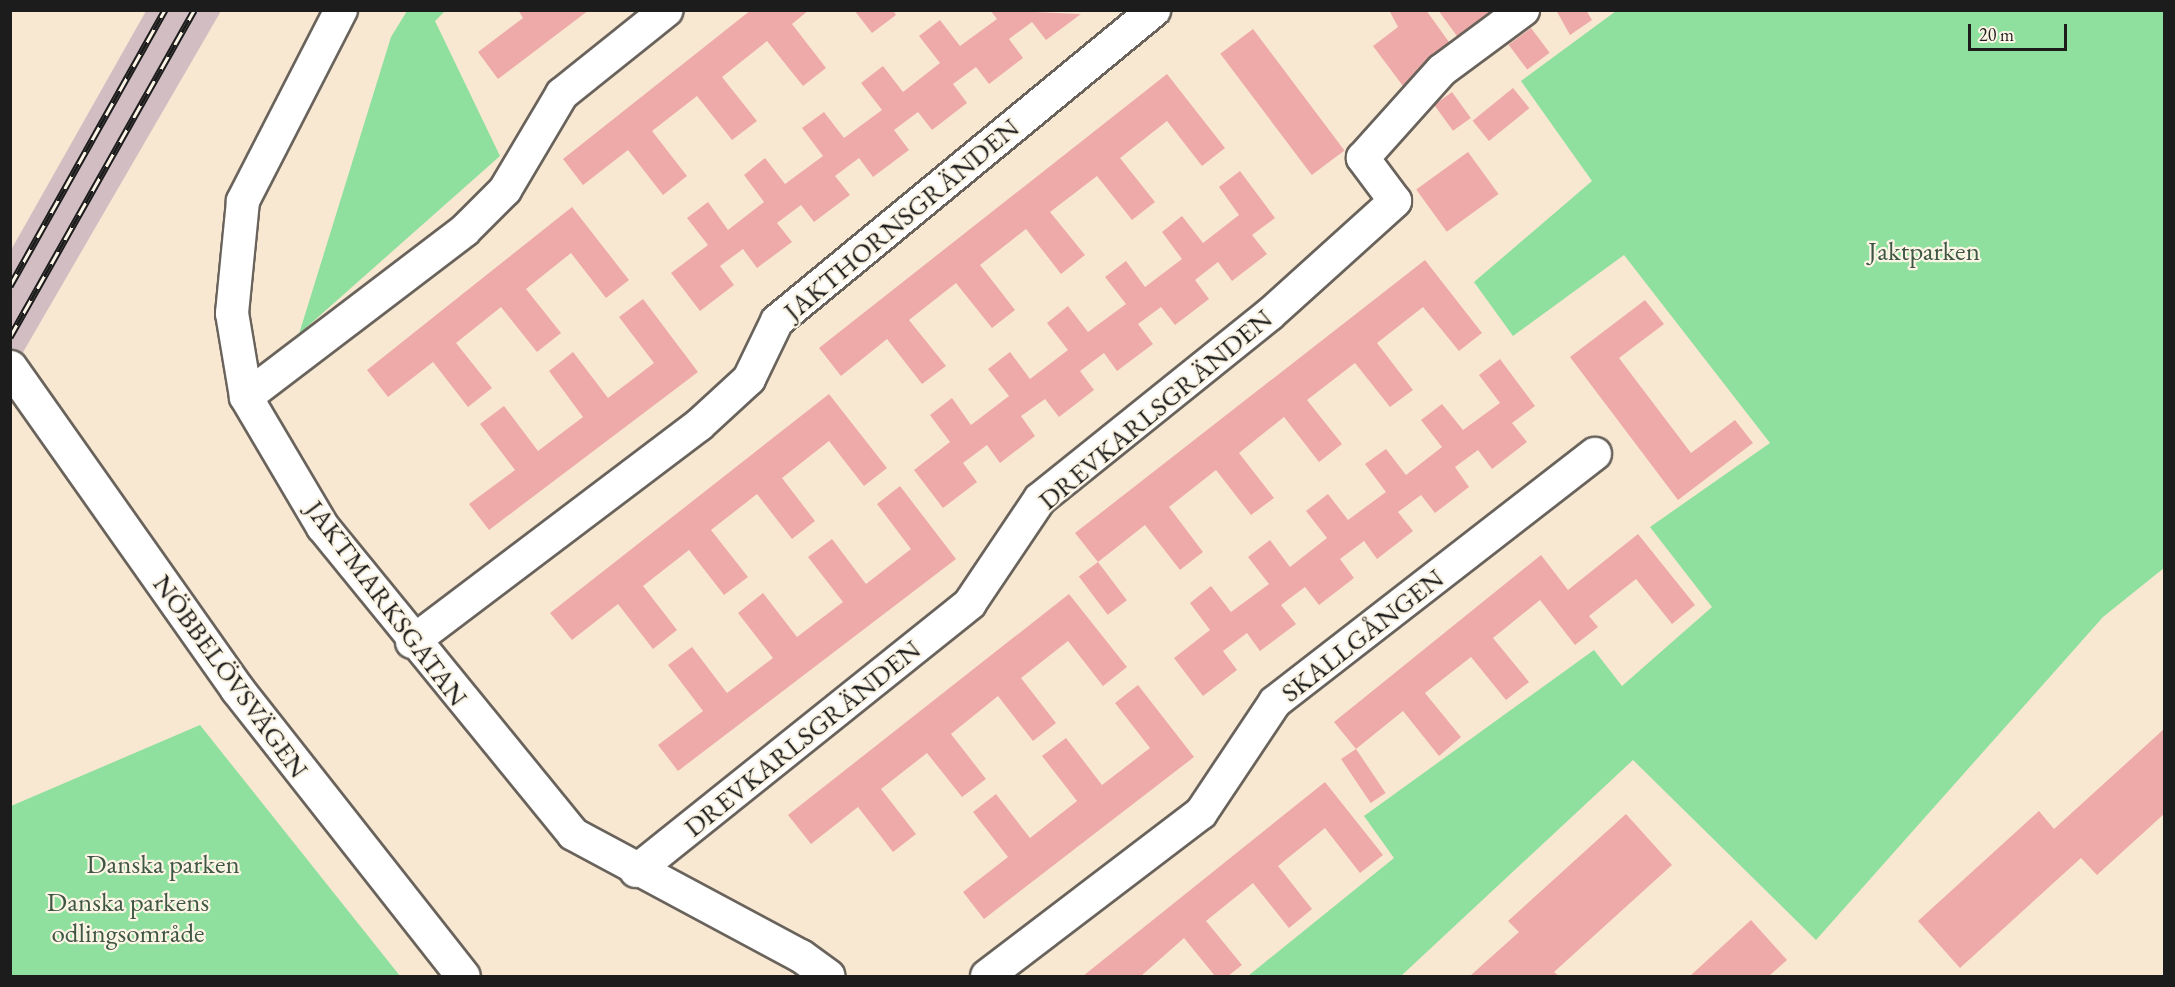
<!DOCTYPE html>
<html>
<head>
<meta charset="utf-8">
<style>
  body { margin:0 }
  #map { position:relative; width:2175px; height:987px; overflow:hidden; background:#f8e8d2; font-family:"EB Garamond",serif }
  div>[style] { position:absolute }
  .industrial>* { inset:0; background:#d2bec2 }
  .green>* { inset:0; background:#8fdf9e }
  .building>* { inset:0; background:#eeaaa8; transform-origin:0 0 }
  .roads { filter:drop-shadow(2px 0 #69635c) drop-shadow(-2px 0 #69635c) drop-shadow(0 2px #69635c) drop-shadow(0 -2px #69635c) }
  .minor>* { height:32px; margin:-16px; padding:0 16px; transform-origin:16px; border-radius:16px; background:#fff }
  .tertiary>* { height:33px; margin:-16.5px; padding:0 16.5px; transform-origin:16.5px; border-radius:16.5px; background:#fff }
  .rail>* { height:7px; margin-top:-3.5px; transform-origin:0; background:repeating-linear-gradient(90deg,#fcf5e5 0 14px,#1c1c1c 0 28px); box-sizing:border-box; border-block:2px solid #1c1c1c }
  span { translate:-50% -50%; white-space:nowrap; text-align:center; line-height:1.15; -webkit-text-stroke:4.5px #fcf5e5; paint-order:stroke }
  .street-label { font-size:27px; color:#1c1c1c }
  .park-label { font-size:27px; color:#3e5643 }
  .frame { position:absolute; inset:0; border:12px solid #1c1c1c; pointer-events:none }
  .scale { position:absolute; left:1968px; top:24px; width:99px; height:27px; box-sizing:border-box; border:3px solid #1c1c1c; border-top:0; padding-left:8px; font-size:18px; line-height:21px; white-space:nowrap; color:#1c1c1c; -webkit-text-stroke:4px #fcf5e5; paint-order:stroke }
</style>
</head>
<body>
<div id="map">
  <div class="industrial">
    <div style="clip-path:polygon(146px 11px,221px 11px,11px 373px,11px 250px)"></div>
  </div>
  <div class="green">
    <div style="clip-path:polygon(407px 11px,445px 11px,435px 21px,500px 156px,299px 334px,391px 37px)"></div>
    <div style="clip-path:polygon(1616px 11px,2164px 11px,2164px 568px,2103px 617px,1816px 940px,1633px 760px,1401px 976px,1248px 976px,1394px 858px,1364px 816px,1594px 650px,1622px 686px,1712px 607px,1650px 527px,1770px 443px,1624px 255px,1513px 336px,1474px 282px,1592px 181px,1521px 81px)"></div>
    <div style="clip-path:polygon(200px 725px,400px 976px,11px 976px,11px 806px)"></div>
  </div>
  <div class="building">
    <div style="clip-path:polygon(518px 10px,589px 10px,498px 79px,478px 52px,523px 18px)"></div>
    <div style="clip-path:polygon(751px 10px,809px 10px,792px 24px,826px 68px,803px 86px,767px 41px,722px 77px,757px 121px,732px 140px,697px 96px,652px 131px,687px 176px,663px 195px,628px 150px,583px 185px,563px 159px)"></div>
    <div style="clip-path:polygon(854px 10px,893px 10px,896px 15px,872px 33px)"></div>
    <div style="clip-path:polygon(990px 10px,1081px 14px,1046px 40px,1032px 22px,1009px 39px,1023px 58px,989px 84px,976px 67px,953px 84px,967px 103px,932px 130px,918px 112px,894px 130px,909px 150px,873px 177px,859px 158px,835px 176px,850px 195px,814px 222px,801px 205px,777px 223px,792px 242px,757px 268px,743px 249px,720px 266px,734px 285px,700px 311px,671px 273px,708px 245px,687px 218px,708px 202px,728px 230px,764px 202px,744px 175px,765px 158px,785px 184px,823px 156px,802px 128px,824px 112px,844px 138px,882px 110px,861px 83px,883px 66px,903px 92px,940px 63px,919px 36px,940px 20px,960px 46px,997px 19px)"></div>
    <div style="clip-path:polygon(1389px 10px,1426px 10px,1454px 49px,1403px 86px,1373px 46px,1398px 27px)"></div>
    <div style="clip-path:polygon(1438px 10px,1506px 10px,1462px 43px)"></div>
    <div style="clip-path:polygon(1556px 10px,1586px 10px,1592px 20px,1570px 35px)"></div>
    <div style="left:1531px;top:28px;width:31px;height:28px;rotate:53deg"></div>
    <div style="left:1253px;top:29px;width:152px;height:41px;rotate:53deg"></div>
    <div style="clip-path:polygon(1167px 74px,1225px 148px,1202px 166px,1167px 121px,1120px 158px,1155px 202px,1132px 220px,1097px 176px,1050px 212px,1085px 255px,1061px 274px,1026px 229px,980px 265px,1015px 310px,992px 328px,956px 283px,909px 320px,946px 366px,922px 384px,887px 339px,841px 376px,819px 348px)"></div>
    <div style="left:1513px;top:88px;width:26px;height:52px;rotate:51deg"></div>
    <div style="left:1452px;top:92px;width:32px;height:22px;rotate:54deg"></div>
    <div style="left:1468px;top:152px;width:52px;height:64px;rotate:54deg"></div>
    <div style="clip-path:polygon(1240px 171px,1275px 218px,1252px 235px,1267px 254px,1232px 281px,1218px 262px,1195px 280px,1209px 299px,1175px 325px,1161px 307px,1138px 324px,1153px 344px,1117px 371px,1104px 353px,1080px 371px,1094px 390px,1059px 417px,1045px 399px,1021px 416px,1035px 436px,1000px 463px,987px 445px,963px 463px,977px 482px,943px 508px,914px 470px,950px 442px,930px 415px,952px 398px,971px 425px,1009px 396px,988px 369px,1010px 352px,1030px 379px,1068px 350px,1047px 323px,1068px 306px,1088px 332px,1126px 304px,1105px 277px,1126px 261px,1145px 287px,1182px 259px,1162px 232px,1182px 216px,1203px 243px,1239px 215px,1219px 187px)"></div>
    <div style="clip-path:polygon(572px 207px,629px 280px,606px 298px,571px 253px,526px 289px,561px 333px,537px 352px,501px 307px,456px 343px,492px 388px,468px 407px,433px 362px,388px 397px,367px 370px)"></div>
    <div style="clip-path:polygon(1425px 260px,1482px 333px,1459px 351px,1423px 307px,1377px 343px,1413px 390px,1390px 407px,1355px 363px,1307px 400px,1342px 444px,1319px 462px,1284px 417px,1239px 453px,1274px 498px,1251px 515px,1216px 470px,1169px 507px,1203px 552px,1180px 570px,1145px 525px,1098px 562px,1075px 533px)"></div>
    <div style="clip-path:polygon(643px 299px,698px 372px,489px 530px,469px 504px,515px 470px,480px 424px,504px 406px,538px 451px,583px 417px,549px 371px,573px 352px,608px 398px,654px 363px,619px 317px)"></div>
    <div style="clip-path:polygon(1645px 300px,1664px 324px,1619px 358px,1691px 453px,1735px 420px,1753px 443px,1678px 500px,1570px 357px)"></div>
    <div style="clip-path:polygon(1500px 359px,1535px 406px,1512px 423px,1527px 442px,1492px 469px,1478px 450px,1455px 467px,1469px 487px,1435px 513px,1421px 495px,1398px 512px,1413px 531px,1377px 559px,1364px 541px,1340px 559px,1354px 578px,1319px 605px,1305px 587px,1281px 605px,1296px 624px,1260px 651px,1247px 633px,1223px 651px,1237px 670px,1203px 696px,1174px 658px,1210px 630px,1190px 603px,1211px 586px,1231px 612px,1269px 584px,1248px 557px,1270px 540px,1290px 567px,1327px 538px,1306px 511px,1328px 494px,1348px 520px,1386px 492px,1365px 464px,1386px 449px,1406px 475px,1442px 447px,1421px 420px,1442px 404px,1463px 430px,1500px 403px,1479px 375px)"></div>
    <div style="clip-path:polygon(829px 394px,887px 468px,864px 486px,829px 441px,782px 478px,815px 521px,792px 539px,757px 494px,711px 530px,748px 577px,724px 595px,689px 550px,643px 586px,677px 630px,653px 649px,618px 604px,572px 640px,550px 613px)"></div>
    <div style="clip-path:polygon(900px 486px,956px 559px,678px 771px,658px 745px,703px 711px,668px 665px,692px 647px,727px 693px,773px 658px,738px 613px,763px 593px,797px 637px,843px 602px,808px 557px,832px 539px,866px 584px,911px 549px,877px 504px)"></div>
    <div style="clip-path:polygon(1638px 534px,1695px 605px,1672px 624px,1636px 579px,1589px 616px,1598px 627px,1575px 645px,1540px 600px,1493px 638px,1529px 682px,1506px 700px,1471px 657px,1425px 693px,1461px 737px,1439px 756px,1403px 711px,1356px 749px,1334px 722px,1541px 555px,1568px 590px)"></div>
    <div style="left:1098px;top:562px;width:48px;height:24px;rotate:53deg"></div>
    <div style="clip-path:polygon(1069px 594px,1127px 667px,1103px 686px,1068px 641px,1021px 678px,1056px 723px,1033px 741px,998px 696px,951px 734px,986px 779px,962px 797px,927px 753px,881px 789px,916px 834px,893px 852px,858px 807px,811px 844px,788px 815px)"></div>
    <div style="clip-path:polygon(1138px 685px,1194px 757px,984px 919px,963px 892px,1008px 857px,973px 812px,996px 794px,1030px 838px,1077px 801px,1042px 756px,1066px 738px,1102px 785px,1150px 748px,1115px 703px)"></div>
    <div style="clip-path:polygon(2164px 729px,2164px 814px,2097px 875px,2081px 858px,1960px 968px,1918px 921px,2039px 811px,2054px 829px)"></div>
    <div style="left:1356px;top:749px;width:53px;height:18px;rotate:56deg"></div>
    <div style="clip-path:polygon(1325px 782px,1383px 855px,1360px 873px,1325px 828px,1278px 866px,1312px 909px,1289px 928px,1253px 883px,1206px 921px,1242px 965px,1228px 976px,1215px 976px,1184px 938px,1141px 976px,1083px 976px)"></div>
    <div style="clip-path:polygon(1626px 814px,1672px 865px,1554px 972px,1559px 976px,1470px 976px,1519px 932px,1508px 921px)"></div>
    <div style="clip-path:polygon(1751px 920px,1787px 960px,1769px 976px,1690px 976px)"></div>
  </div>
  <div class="roads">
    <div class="minor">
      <div style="left:341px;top:10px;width:215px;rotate:117.2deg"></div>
      <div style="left:243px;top:201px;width:113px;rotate:95.6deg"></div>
      <div style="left:232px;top:313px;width:85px;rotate:80.5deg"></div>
      <div style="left:246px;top:397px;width:151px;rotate:59.4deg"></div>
      <div style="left:323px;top:527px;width:396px;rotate:50.8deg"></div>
      <div style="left:573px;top:834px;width:259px;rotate:28.2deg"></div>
      <div style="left:801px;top:956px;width:34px;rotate:36deg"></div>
      <div style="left:246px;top:397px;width:275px;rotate:-37.3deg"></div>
      <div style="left:465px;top:230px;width:57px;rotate:-45deg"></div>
      <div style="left:505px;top:190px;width:112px;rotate:-59.3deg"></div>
      <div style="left:562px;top:94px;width:134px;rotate:-38.7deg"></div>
      <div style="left:412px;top:642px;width:360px;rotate:-37.1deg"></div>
      <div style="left:699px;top:425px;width:68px;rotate:-42.6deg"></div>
      <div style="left:749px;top:379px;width:64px;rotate:-64.2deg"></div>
      <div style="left:777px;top:321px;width:489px;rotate:-39.5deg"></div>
      <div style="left:636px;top:871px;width:428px;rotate:-38.7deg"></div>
      <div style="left:970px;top:603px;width:125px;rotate:-56.1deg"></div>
      <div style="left:1040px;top:499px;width:294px;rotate:-38.8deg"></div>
      <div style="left:1269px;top:315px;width:170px;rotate:-42.1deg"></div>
      <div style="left:1395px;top:201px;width:54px;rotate:-126.7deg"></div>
      <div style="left:1363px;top:158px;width:118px;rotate:-48.1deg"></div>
      <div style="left:1442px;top:70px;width:101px;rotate:-36.5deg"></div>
      <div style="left:987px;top:976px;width:269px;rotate:-37.3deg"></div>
      <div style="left:1201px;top:813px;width:133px;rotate:-56.3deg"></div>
      <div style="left:1275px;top:702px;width:405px;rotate:-37.8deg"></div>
    </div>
    <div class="tertiary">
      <div style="left:10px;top:367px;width:394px;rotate:54.8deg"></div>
      <div style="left:237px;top:689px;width:365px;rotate:51.8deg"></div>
    </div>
  </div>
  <div class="rail">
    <div style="left:10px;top:286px;width:317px;rotate:-60.7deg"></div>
    <div style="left:10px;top:337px;width:375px;rotate:-60.6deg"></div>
  </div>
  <div class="street-label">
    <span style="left:901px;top:219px;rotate:-40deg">JAKTHORNSGRÄNDEN</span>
    <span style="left:1155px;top:409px;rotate:-40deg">DREVKARLSGRÄNDEN</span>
    <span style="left:387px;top:603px;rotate:53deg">JAKTMARKSGATAN</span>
    <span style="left:1362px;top:635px;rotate:-38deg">SKALLGÅNGEN</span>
    <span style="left:231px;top:676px;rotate:54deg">NÖBBELÖVSVÄGEN</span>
    <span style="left:802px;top:738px;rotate:-39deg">DREVKARLSGRÄNDEN</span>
  </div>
  <div class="park-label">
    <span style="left:1924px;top:251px">Jaktparken</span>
    <span style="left:163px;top:864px">Danska parken</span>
    <span style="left:128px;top:917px">Danska parkens<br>odlingsområde</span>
  </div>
  <div class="frame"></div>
  <div class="scale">20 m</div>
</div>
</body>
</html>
